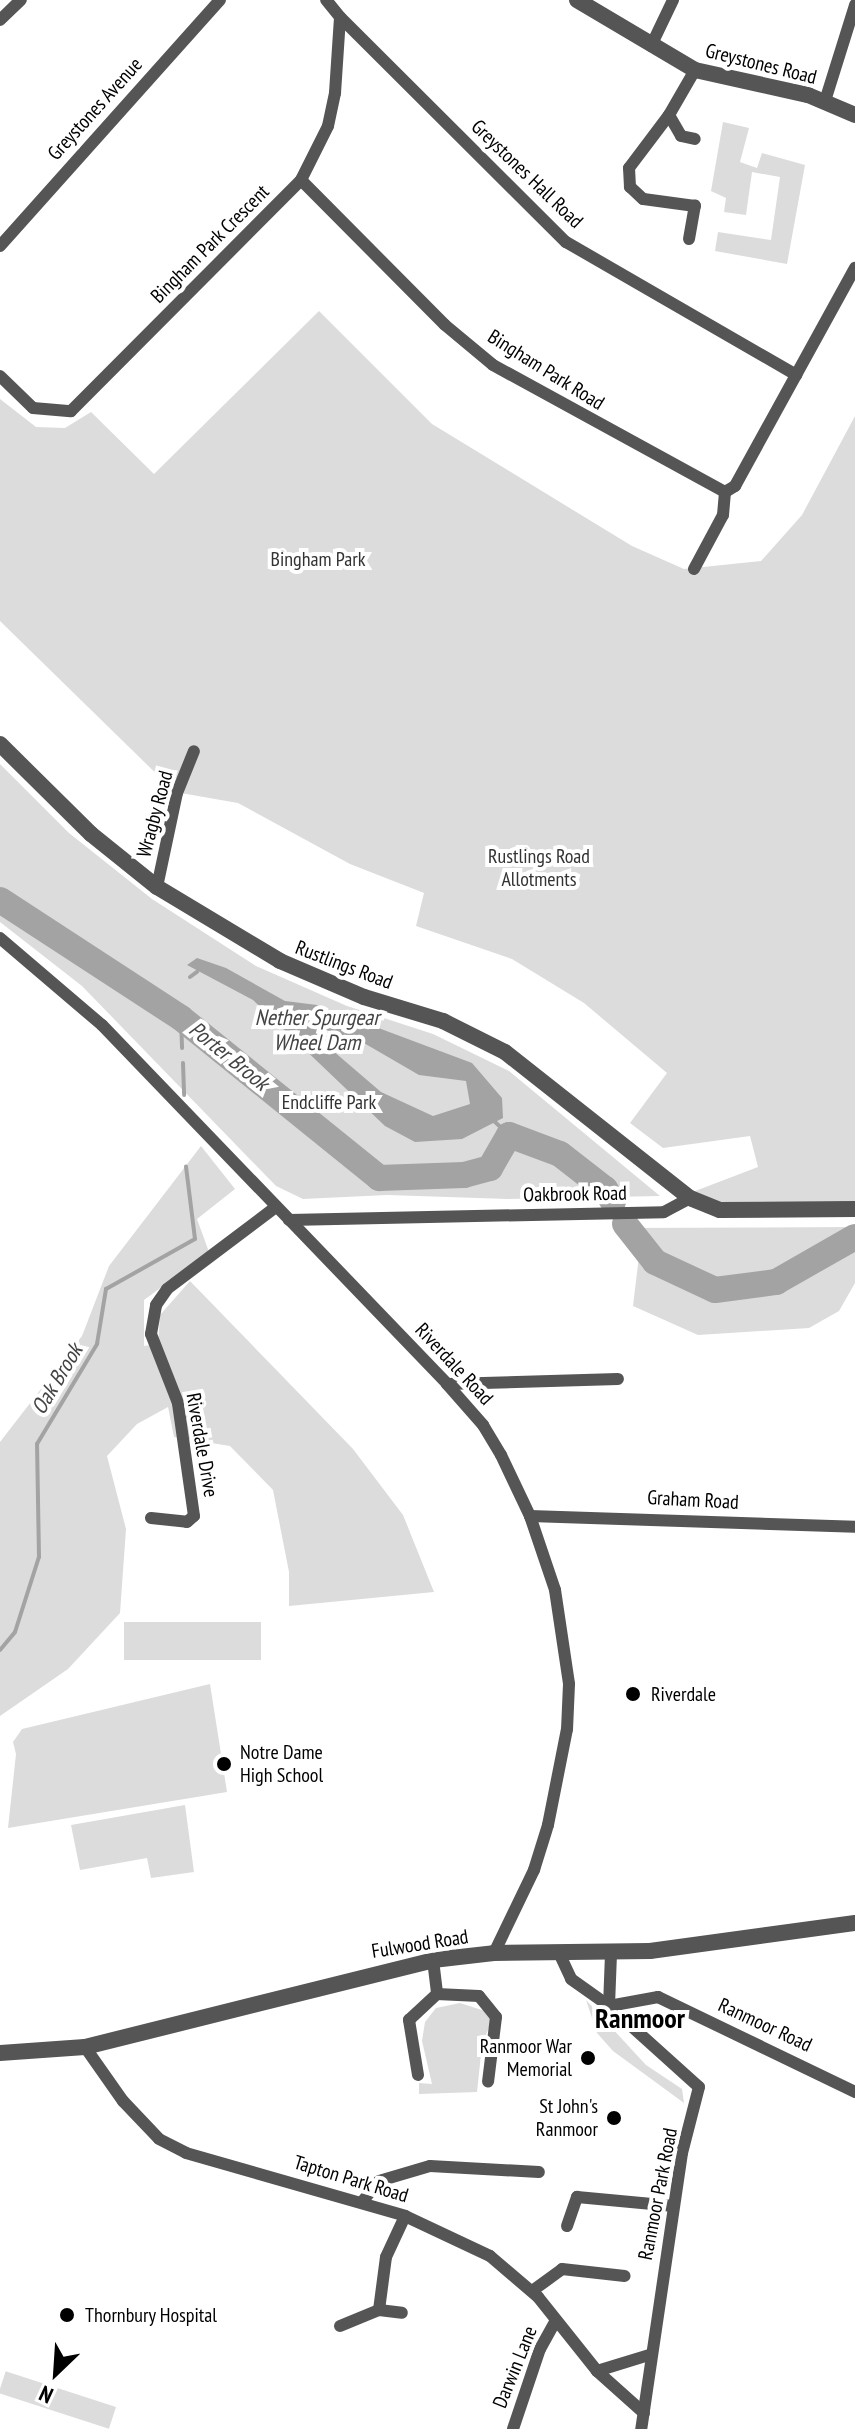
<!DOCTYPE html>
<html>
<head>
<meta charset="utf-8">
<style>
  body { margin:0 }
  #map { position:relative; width:855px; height:2429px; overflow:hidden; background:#fff; font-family:"PT Sans Narrow",sans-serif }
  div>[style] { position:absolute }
  .green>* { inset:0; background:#dcdcdc; transform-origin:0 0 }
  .water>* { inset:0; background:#a3a3a3 }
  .stream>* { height:4px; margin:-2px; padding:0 2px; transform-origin:2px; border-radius:2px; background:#a3a3a3 }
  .river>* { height:26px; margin:-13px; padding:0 13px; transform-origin:13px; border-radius:13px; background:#a3a3a3 }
  .minor>* { height:12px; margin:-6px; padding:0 6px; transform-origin:6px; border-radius:6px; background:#555 }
  .tertiary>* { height:16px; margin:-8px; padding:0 8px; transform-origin:8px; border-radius:8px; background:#555 }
  .dots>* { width:22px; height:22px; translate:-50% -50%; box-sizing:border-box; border:4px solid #fff; border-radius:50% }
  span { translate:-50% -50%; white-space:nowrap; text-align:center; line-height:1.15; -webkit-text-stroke:8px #fff; paint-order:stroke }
  .street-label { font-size:20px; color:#000 }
  .park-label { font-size:20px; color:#333 }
  .poi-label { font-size:20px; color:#000 }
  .left { translate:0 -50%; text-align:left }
  .right { translate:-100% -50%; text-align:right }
  .water-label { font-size:22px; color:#444; font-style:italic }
  .district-label { font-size:28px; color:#000; font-weight:700 }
  .north { position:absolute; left:16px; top:2333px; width:80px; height:80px; -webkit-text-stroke:6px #fff; paint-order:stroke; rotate:205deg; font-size:22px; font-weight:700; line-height:32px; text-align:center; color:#000 }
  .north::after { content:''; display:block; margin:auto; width:28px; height:36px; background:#000; clip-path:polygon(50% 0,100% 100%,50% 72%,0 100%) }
</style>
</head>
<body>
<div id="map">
  <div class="green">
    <div style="clip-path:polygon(723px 122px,749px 128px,740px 162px,757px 168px,762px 153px,805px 165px,787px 264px,715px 251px,718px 232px,771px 240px,780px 177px,752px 172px,746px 215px,724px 212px,726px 198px,711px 191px)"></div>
    <div style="clip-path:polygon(319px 311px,432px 424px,632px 546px,684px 569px,761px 561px,802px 515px,855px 416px,855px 1208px,718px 1207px,690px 1193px,758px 1167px,750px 1136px,663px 1148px,630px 1123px,667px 1073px,584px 1003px,512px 959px,416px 926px,424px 893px,350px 864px,238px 803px,175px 792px,0 621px,0 399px,36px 427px,65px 428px,91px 412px,154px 474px)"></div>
    <div style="clip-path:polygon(0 764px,69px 833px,152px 899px,256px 966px,347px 1006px,433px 1034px,509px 1071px,660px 1196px,508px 1199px,387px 1195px,303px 1199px,276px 1186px,82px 986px,0 922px)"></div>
    <div style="clip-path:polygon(201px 1146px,235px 1189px,197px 1219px,209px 1252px,144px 1300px,144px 1346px,158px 1344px,160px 1315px,190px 1281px,353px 1449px,403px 1515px,434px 1592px,289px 1606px,289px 1572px,273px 1490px,230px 1446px,174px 1437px,168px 1407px,137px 1424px,107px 1456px,126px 1529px,120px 1613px,68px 1669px,0 1716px,0 1442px,82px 1336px,109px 1266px)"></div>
    <div style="clip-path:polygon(855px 1227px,855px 1283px,839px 1311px,809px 1328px,698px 1335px,633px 1306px,639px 1256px,618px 1228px)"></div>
    <div style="left:261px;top:1622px;width:38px;height:137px;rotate:90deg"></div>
    <div style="clip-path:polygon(210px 1684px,227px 1792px,8px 1828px,16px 1754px,13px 1742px,22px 1729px)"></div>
    <div style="clip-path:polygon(185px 1805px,194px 1872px,151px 1878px,147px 1858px,80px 1870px,71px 1825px)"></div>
    <div style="clip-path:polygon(586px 2000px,646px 2065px,682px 2089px,684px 2103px,613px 2051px,597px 2033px)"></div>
    <div style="clip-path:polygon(460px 2003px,485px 2011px,492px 2020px,482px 2045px,477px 2092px,419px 2094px,419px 2083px,432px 2084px,422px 2041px,425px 2022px,436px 2008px)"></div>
    <div style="left:116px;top:2407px;width:23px;height:116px;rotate:108deg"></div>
  </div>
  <div class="water">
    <div style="clip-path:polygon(evenodd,197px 958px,226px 968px,285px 1001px,317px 1005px,472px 1063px,502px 1098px,503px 1118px,462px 1139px,415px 1142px,385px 1126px,253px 1000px,187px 965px,197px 958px,357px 1039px,419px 1075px,466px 1081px,470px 1104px,433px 1116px,381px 1092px,332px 1050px,357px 1039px)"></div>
  </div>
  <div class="stream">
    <div style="left:190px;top:977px;width:9px;rotate:-36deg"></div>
    <div style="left:161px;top:1005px;width:6px;rotate:-39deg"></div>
    <div style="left:181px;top:1018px;width:30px;rotate:88deg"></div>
    <div style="left:183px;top:1063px;width:32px;rotate:88deg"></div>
    <div style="left:494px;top:1121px;width:21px;rotate:43deg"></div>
    <div style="left:0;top:1650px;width:23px;rotate:-50deg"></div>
    <div style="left:15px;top:1632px;width:79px;rotate:-72.3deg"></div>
    <div style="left:39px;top:1557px;width:113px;rotate:-91deg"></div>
    <div style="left:37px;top:1444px;width:117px;rotate:-59deg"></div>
    <div style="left:97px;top:1344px;width:56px;rotate:-80.7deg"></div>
    <div style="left:106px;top:1289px;width:102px;rotate:-29.3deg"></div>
    <div style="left:195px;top:1239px;width:73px;rotate:-97.1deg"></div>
  </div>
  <div class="river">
    <div style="left:0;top:900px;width:216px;rotate:33.1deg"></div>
    <div style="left:181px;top:1018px;width:255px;rotate:38.9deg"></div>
    <div style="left:379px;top:1178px;width:85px;rotate:-2deg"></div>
    <div style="left:464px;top:1175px;width:27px;rotate:-15deg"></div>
    <div style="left:490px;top:1168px;width:38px;rotate:-60deg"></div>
    <div style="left:509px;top:1135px;width:54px;rotate:20.4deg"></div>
    <div style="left:560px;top:1154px;width:57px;rotate:37.9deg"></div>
    <div style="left:605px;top:1189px;width:15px;rotate:58deg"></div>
    <div style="left:625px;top:1224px;width:48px;rotate:51.7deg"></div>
    <div style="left:655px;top:1262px;width:66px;rotate:25deg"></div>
    <div style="left:715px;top:1290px;width:62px;rotate:-7.5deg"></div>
    <div style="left:776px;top:1282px;width:91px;rotate:-29.7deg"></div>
  </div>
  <div class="minor">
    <div style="left:340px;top:17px;width:319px;rotate:44.9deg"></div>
    <div style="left:566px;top:242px;width:266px;rotate:30deg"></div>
    <div style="left:0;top:20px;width:29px;rotate:-44deg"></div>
    <div style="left:651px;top:46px;width:51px;rotate:-64.4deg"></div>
    <div style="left:825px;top:101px;width:101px;rotate:-72.6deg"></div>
    <div style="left:669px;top:115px;width:24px;rotate:60deg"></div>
    <div style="left:681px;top:136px;width:14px;rotate:12deg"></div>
    <div style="left:301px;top:180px;width:204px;rotate:45.2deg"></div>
    <div style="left:445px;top:325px;width:62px;rotate:39.8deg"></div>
    <div style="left:493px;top:365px;width:264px;rotate:28.7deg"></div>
    <div style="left:689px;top:239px;width:34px;rotate:-80deg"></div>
    <div style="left:695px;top:206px;width:52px;rotate:-172.3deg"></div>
    <div style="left:643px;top:199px;width:18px;rotate:-137deg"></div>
    <div style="left:630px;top:187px;width:19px;rotate:-93deg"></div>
    <div style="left:629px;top:168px;width:66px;rotate:-53deg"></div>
    <div style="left:669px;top:115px;width:52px;rotate:-60deg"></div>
    <div style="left:0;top:246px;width:330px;rotate:-48.2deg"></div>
    <div style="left:0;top:376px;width:46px;rotate:44.1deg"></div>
    <div style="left:33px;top:408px;width:38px;rotate:5deg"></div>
    <div style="left:71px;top:411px;width:326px;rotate:-45.1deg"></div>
    <div style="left:301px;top:180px;width:60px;rotate:-63.4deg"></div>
    <div style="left:328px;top:126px;width:34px;rotate:-78deg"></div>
    <div style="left:335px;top:93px;width:76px;rotate:-86.2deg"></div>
    <div style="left:340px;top:17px;width:22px;rotate:-129deg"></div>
    <div style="left:694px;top:569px;width:61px;rotate:-61.8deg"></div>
    <div style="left:723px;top:515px;width:23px;rotate:-85deg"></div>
    <div style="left:725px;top:492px;width:12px;rotate:-31deg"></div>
    <div style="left:735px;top:486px;width:249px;rotate:-61.2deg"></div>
    <div style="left:157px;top:887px;width:96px;rotate:-78deg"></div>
    <div style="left:177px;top:793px;width:45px;rotate:-68deg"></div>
    <div style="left:0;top:938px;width:134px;rotate:40.5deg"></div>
    <div style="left:102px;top:1025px;width:498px;rotate:46.1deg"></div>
    <div style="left:447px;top:1384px;width:55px;rotate:48.7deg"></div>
    <div style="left:483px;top:1425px;width:35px;rotate:59deg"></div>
    <div style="left:501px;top:1455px;width:68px;rotate:64.6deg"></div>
    <div style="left:530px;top:1516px;width:78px;rotate:71.3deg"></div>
    <div style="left:555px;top:1590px;width:95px;rotate:81.5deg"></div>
    <div style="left:569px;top:1684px;width:45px;rotate:92.5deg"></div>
    <div style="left:567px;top:1729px;width:98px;rotate:101.2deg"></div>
    <div style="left:548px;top:1825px;width:47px;rotate:107.3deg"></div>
    <div style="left:534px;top:1870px;width:92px;rotate:115.7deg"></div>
    <div style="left:289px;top:1220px;width:375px;rotate:-1.2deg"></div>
    <div style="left:664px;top:1212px;width:30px;rotate:-28deg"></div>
    <div style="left:447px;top:1384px;width:171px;rotate:-1.7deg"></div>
    <div style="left:530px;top:1516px;width:325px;rotate:1.9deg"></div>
    <div style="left:151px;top:1518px;width:36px;rotate:6deg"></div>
    <div style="left:187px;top:1522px;width:9px;rotate:-41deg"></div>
    <div style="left:194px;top:1516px;width:114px;rotate:-98.1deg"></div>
    <div style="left:178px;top:1403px;width:74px;rotate:-111.4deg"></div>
    <div style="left:151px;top:1334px;width:29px;rotate:-80deg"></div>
    <div style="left:156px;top:1305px;width:19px;rotate:-55deg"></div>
    <div style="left:167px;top:1289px;width:136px;rotate:-37deg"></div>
    <div style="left:560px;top:1955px;width:26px;rotate:65deg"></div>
    <div style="left:571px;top:1979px;width:47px;rotate:35.4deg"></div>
    <div style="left:609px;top:2006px;width:53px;rotate:-87.8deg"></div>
    <div style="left:433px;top:1960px;width:34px;rotate:83deg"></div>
    <div style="left:437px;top:1994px;width:42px;rotate:2.7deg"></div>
    <div style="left:479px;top:1996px;width:27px;rotate:51deg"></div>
    <div style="left:496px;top:2017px;width:65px;rotate:97deg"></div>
    <div style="left:609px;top:2006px;width:121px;rotate:42deg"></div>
    <div style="left:699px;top:2087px;width:68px;rotate:104.4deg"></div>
    <div style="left:682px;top:2153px;width:279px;rotate:98.4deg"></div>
    <div style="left:609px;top:2006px;width:50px;rotate:-10.4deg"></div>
    <div style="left:658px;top:1997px;width:219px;rotate:25.7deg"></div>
    <div style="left:85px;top:2047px;width:66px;rotate:54.9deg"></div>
    <div style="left:123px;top:2101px;width:52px;rotate:46.5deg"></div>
    <div style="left:159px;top:2139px;width:30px;rotate:27deg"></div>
    <div style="left:186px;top:2153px;width:228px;rotate:16deg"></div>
    <div style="left:405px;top:2216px;width:94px;rotate:25.2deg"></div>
    <div style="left:490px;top:2256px;width:63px;rotate:40.5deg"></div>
    <div style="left:538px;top:2297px;width:95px;rotate:51.4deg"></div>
    <div style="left:597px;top:2371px;width:63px;rotate:41.8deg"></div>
    <div style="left:418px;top:2075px;width:56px;rotate:-99.3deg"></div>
    <div style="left:409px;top:2020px;width:38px;rotate:-43deg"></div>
    <div style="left:362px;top:2202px;width:27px;rotate:-51deg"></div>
    <div style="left:379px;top:2181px;width:53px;rotate:-16.4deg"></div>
    <div style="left:430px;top:2166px;width:109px;rotate:3.2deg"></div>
    <div style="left:567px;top:2226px;width:31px;rotate:-71deg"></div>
    <div style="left:577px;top:2197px;width:97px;rotate:5.3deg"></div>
    <div style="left:532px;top:2291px;width:37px;rotate:-36deg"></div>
    <div style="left:562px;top:2269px;width:63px;rotate:6.3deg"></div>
    <div style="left:379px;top:2310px;width:23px;rotate:7deg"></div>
    <div style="left:340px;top:2326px;width:42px;rotate:-22.3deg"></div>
    <div style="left:379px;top:2310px;width:53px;rotate:-82.5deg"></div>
    <div style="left:386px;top:2257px;width:45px;rotate:-65.1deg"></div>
    <div style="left:597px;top:2371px;width:54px;rotate:-17.1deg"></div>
    <div style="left:513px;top:2429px;width:84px;rotate:-71.4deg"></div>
    <div style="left:540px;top:2349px;width:33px;rotate:-61deg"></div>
  </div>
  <div class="tertiary">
    <div style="left:577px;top:0;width:137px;rotate:30.7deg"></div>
    <div style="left:695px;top:70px;width:116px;rotate:12.5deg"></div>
    <div style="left:808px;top:95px;width:51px;rotate:23.1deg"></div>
    <div style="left:0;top:744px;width:128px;rotate:44.7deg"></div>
    <div style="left:91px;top:834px;width:85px;rotate:38.8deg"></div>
    <div style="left:157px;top:887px;width:144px;rotate:31deg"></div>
    <div style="left:280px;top:961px;width:91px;rotate:23.2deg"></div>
    <div style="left:364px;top:997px;width:83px;rotate:16.9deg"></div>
    <div style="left:443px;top:1021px;width:69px;rotate:26.6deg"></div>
    <div style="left:505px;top:1052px;width:236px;rotate:38.3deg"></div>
    <div style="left:690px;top:1198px;width:32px;rotate:22deg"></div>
    <div style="left:720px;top:1210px;width:135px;rotate:-0.4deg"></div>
    <div style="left:0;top:2053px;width:85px;rotate:-4deg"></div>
    <div style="left:85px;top:2047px;width:359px;rotate:-14deg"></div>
    <div style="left:433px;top:1960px;width:61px;rotate:-6.5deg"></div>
    <div style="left:494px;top:1953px;width:156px;rotate:-0.7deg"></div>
    <div style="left:650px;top:1951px;width:207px;rotate:-7.8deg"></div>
  </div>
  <div class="dots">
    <div style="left:633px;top:1694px;background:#000"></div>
    <div style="left:224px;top:1764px;background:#000"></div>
    <div style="left:588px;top:2058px;background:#000"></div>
    <div style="left:614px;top:2118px;background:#000"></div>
    <div style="left:67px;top:2315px;background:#000"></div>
  </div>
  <div class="street-label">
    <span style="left:761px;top:64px;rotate:14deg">Greystones Road</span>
    <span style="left:95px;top:109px;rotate:-48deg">Greystones Avenue</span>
    <span style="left:527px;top:174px;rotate:44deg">Greystones Hall Road</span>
    <span style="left:210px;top:244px;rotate:-45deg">Bingham Park Crescent</span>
    <span style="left:546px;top:370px;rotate:32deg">Bingham Park Road</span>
    <span style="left:155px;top:814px;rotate:-75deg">Wragby Road</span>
    <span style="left:344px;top:965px;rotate:21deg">Rustlings Road</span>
    <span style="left:575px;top:1194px;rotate:-1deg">Oakbrook Road</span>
    <span style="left:454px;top:1364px;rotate:47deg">Riverdale Road</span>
    <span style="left:202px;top:1445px;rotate:80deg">Riverdale Drive</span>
    <span style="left:693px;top:1500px;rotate:3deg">Graham Road</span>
    <span style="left:420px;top:1944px;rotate:-9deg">Fulwood Road</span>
    <span style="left:765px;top:2025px;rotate:25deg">Ranmoor Road</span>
    <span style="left:351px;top:2179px;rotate:17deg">Tapton Park Road</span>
    <span style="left:658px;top:2194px;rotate:-79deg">Ranmoor Park Road</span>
    <span style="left:515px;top:2367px;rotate:-68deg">Darwin Lane</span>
  </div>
  <div class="park-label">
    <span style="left:318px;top:559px">Bingham Park</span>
    <span style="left:539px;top:868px">Rustlings Road<br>Allotments</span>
    <span style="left:329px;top:1102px">Endcliffe Park</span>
  </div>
  <div class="poi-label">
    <span class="left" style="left:651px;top:1694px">Riverdale</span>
    <span class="left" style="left:240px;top:1764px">Notre Dame<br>High School</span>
    <span class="right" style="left:572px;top:2058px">Ranmoor War<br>Memorial</span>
    <span class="right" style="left:598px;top:2118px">St John's<br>Ranmoor</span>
    <span class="left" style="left:85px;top:2315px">Thornbury Hospital</span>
  </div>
  <div class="water-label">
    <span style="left:317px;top:1030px">Nether Spurgear<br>Wheel Dam</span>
    <span style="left:229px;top:1056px;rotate:39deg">Porter Brook</span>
    <span style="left:57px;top:1379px;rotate:-59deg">Oak Brook</span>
  </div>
  <div class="district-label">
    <span style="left:640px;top:2018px">Ranmoor</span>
  </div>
  <div class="north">N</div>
</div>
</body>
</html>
